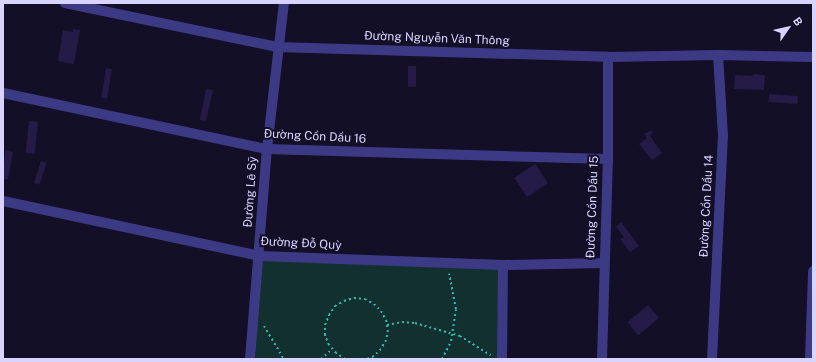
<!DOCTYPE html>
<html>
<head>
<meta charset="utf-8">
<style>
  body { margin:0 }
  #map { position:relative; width:816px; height:362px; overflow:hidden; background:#130f26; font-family:"Public Sans",sans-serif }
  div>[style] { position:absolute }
  .green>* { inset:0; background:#12302f; transform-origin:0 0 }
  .building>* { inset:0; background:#241b47; transform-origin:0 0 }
  .path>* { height:2px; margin-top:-1px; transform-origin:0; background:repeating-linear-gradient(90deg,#2fb8b0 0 2px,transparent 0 5px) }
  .minor>* { height:10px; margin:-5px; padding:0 5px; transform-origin:5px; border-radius:5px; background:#3d3a85 }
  span { translate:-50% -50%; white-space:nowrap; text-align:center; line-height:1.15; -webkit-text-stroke:4px #130f26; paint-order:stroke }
  .street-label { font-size:12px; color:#d9d4ff }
  .frame { position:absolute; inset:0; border:4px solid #d9d4ff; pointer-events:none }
  .north { position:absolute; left:768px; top:8px; width:40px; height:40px; -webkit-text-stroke:3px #130f26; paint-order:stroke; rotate:56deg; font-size:11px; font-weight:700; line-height:16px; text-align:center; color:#d9d4ff }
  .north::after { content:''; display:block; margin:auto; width:14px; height:18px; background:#d9d4ff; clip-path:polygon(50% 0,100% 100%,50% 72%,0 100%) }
</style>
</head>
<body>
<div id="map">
  <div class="green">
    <div style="left:259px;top:256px;width:244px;height:103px;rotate:2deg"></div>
  </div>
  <div class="building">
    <div style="clip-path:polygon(73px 29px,80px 30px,74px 64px,58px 61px,63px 30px,73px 32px)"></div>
    <div style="left:408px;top:66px;width:8px;height:21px"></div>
    <div style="left:106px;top:68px;width:6px;height:30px;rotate:9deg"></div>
    <div style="clip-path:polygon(753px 74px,765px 75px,764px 90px,734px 89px,735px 75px,753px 76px)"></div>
    <div style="clip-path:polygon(206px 89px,213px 90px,206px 121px,200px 120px)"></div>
    <div style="left:769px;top:94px;width:29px;height:8px;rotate:4deg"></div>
    <div style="left:29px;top:121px;width:9px;height:32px;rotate:6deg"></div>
    <div style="clip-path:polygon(651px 130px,653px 133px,650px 136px,662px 153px,652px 160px,639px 144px,647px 138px,644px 134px)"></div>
    <div style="clip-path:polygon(5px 150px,13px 152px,8px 179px,3px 179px)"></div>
    <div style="left:41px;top:161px;width:6px;height:23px;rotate:18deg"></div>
    <div style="left:535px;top:164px;width:23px;height:25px;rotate:56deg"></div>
    <div style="clip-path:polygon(621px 222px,639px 246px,630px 252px,620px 239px,624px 237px,616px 227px)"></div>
    <div style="left:648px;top:305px;width:17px;height:27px;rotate:50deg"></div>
  </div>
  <div class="path">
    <div style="left:387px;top:325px;width:15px;rotate:-11deg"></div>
    <div style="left:402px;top:322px;width:13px;rotate:4deg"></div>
    <div style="left:415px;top:323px;width:47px;rotate:16.1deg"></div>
    <div style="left:460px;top:336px;width:36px;rotate:32deg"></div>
    <div style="left:264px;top:326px;width:39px;rotate:59deg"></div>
    <div style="left:321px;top:359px;width:15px;rotate:-42deg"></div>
    <div style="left:345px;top:359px;width:11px;rotate:-146deg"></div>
    <div style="left:336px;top:353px;width:11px;rotate:-131deg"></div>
    <div style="left:329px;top:345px;width:11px;rotate:-112deg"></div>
    <div style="left:325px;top:335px;width:10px;rotate:-90deg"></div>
    <div style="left:325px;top:325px;width:11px;rotate:-68deg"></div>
    <div style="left:329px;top:315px;width:11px;rotate:-56deg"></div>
    <div style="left:335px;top:306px;width:10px;rotate:-29deg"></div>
    <div style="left:344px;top:301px;width:10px;rotate:-17deg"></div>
    <div style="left:354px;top:298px;width:11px;rotate:5deg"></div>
    <div style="left:365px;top:299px;width:10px;rotate:29deg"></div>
    <div style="left:374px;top:304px;width:10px;rotate:45deg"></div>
    <div style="left:381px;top:311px;width:10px;rotate:61deg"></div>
    <div style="left:386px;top:320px;width:10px;rotate:79deg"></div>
    <div style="left:388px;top:330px;width:10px;rotate:101deg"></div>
    <div style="left:386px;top:340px;width:10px;rotate:119deg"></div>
    <div style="left:381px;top:349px;width:10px;rotate:135deg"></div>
    <div style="left:374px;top:356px;width:8px;rotate:157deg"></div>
    <div style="left:442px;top:359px;width:20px;rotate:-63deg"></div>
    <div style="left:451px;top:341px;width:32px;rotate:-81deg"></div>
    <div style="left:456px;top:309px;width:36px;rotate:-101deg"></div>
  </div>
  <div class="minor">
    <div style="left:65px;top:3px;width:217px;rotate:11.7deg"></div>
    <div style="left:277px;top:47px;width:331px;rotate:1.7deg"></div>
    <div style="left:608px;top:57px;width:110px;rotate:-1deg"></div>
    <div style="left:718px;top:55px;width:95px;rotate:1.2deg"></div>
    <div style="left:3px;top:93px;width:270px;rotate:12deg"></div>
    <div style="left:267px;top:149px;width:341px;rotate:1.7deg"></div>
    <div style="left:3px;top:201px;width:262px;rotate:12.1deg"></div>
    <div style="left:259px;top:256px;width:244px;rotate:2.1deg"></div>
    <div style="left:503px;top:265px;width:101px;rotate:-1.1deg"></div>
    <div style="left:250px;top:359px;width:211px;rotate:-85.4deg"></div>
    <div style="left:267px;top:149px;width:147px;rotate:-83.4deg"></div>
    <div style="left:502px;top:359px;width:94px;rotate:-89.4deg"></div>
    <div style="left:602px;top:359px;width:200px;rotate:-88.3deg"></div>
    <div style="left:608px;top:159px;width:102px;rotate:-90deg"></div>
    <div style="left:712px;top:359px;width:223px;rotate:-87.2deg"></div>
    <div style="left:723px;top:136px;width:81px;rotate:-93.5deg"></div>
    <div style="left:810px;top:359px;width:88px;rotate:-88deg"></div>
  </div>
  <div class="street-label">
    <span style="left:437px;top:39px;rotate:2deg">Đường Nguyễn Văn Thông</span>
    <span style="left:315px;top:137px;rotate:3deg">Đường Cồn Dầu 16</span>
    <span style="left:251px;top:192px;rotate:-86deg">Đường Lê Sỹ</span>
    <span style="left:707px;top:206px;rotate:-87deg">Đường Cồn Dầu 14</span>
    <span style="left:593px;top:207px;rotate:-88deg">Đường Cồn Dầu 15</span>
    <span style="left:301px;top:244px;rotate:3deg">Đường Đỗ Quỳ</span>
  </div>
  <div class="frame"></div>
  <div class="north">B</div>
</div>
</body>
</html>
